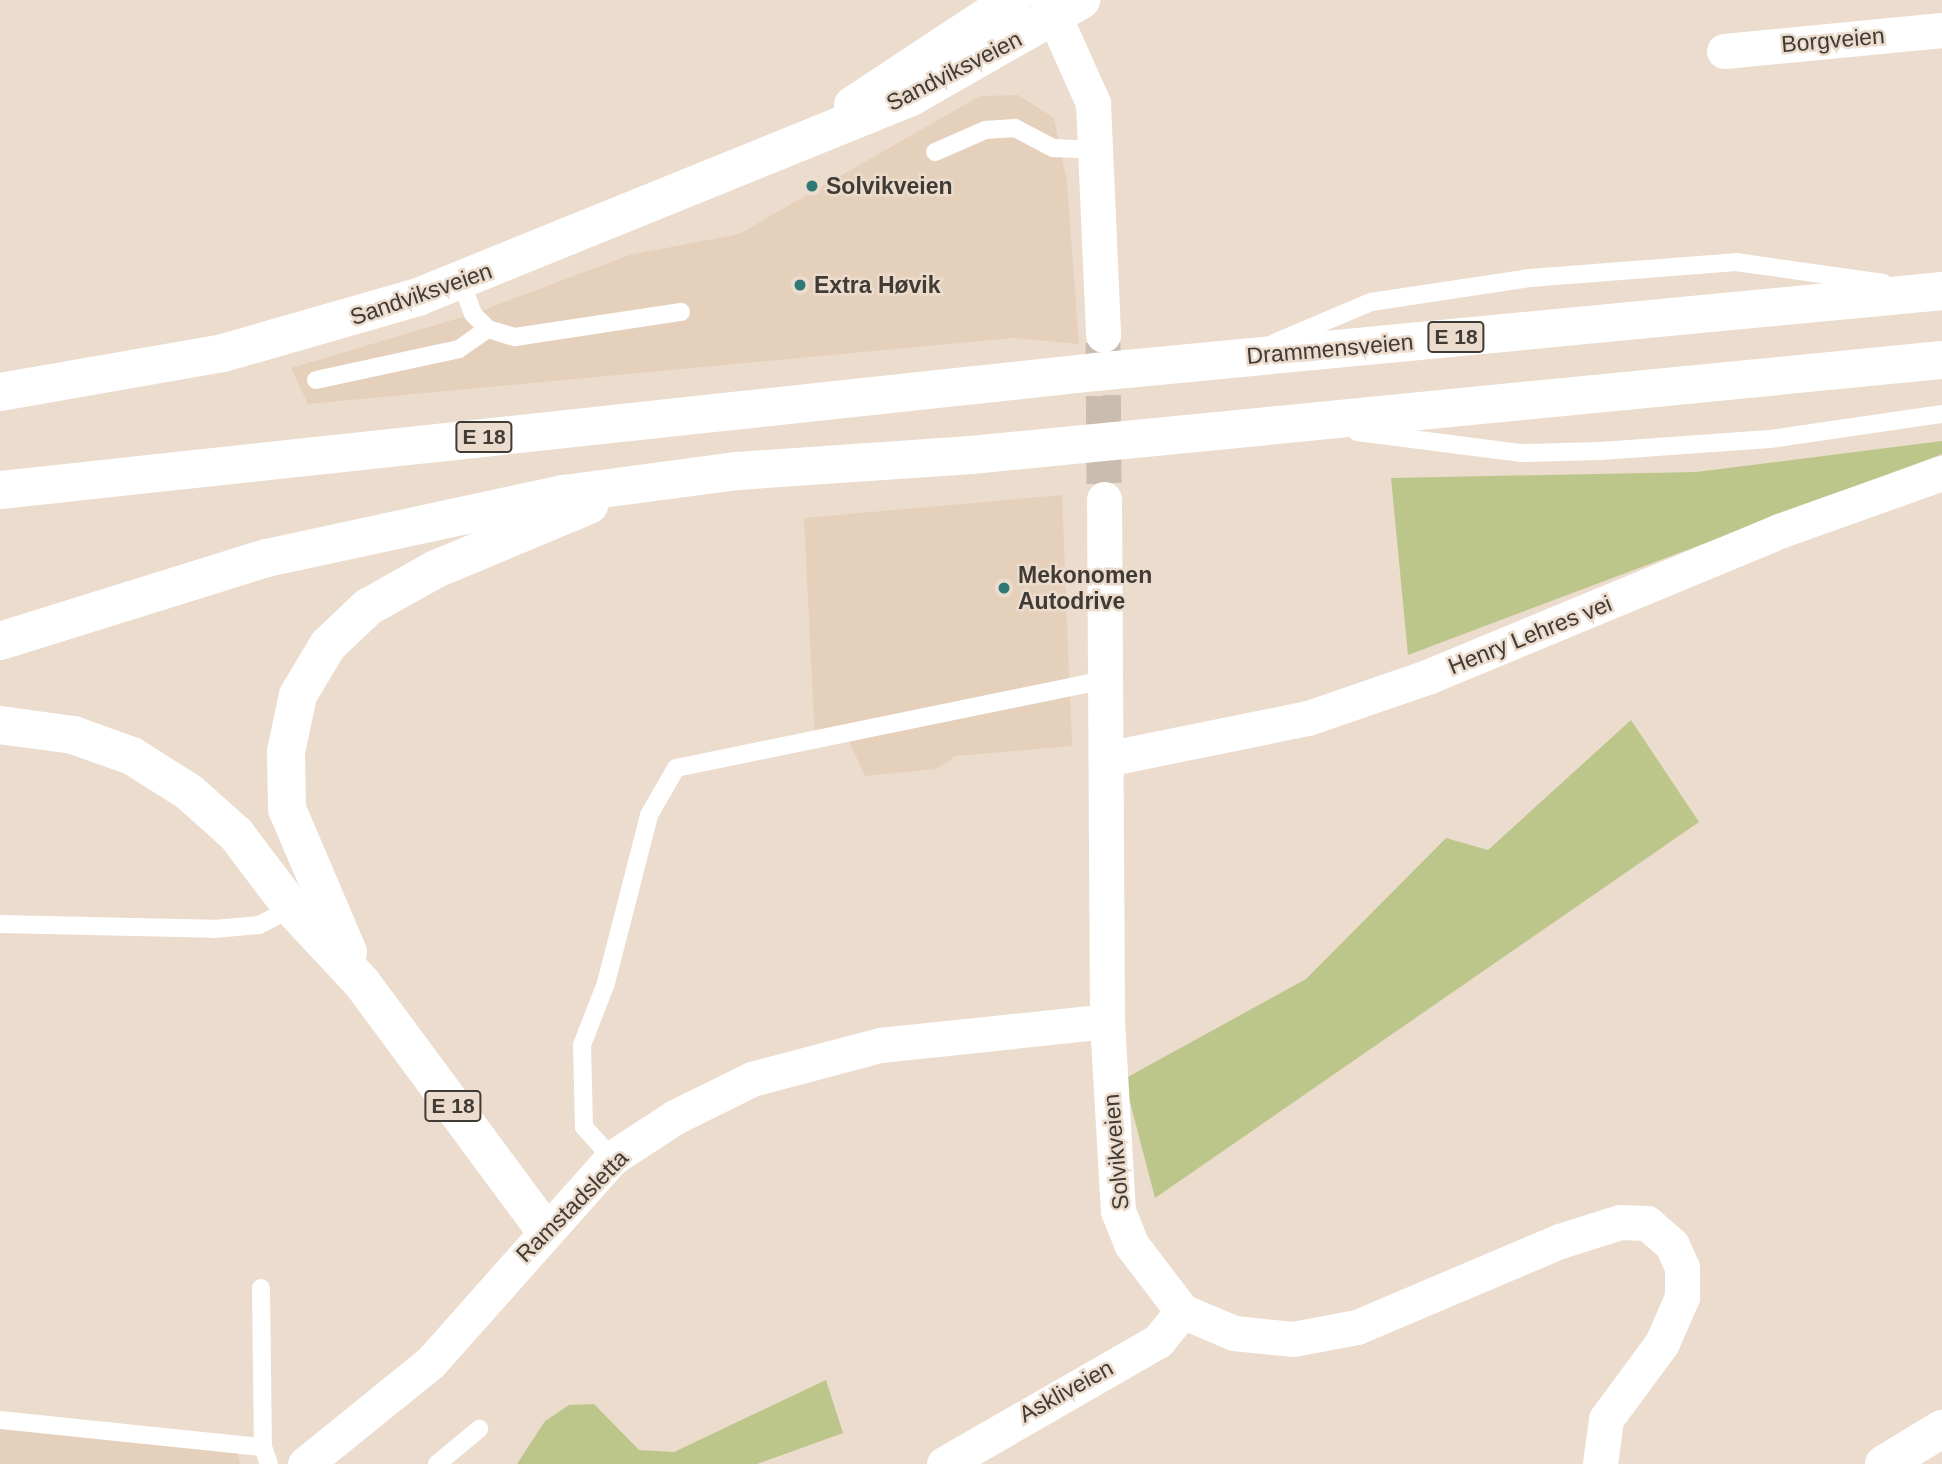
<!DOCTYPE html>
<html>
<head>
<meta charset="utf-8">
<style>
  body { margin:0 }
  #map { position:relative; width:1942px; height:1464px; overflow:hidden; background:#ecdccd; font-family:Arial,sans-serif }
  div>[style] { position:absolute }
  .built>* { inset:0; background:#e5d0bb }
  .green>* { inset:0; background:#bcc68a }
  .street-tunnel>* { height:35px; margin-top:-17.5px; transform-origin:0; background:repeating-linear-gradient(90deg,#cabcaf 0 35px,transparent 0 53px) }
  .lane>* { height:18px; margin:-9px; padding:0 9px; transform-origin:9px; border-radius:9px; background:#fff }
  .street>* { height:35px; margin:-17.5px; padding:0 17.5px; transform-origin:17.5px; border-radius:17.5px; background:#fff }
  .secondary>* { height:38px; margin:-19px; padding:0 19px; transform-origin:19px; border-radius:19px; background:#fff }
  .highway>* { height:38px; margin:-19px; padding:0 19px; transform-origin:19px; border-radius:19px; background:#fff }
  .dots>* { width:19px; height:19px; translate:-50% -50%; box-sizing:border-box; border:4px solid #ecdccd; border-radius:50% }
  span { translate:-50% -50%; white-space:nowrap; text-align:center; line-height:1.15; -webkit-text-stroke:5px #ecdccd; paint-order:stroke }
  .shield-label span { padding:2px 5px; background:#ecdccd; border:2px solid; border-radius:5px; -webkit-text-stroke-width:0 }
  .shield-label { font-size:21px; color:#413b35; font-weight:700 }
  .street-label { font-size:23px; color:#413b35 }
  .poi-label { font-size:23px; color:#413b35; font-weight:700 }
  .left { translate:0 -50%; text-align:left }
</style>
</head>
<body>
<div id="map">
  <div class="built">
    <div style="clip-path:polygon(1018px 95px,1054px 118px,1067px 182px,1079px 344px,1013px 338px,308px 404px,291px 368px,473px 314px,630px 255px,739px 234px,980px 96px)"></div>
    <div style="clip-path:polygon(1062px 495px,1072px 746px,956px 756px,936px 769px,865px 776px,848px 739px,815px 743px,804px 518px)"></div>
    <div style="clip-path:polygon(0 1415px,236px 1445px,240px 1464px,0 1464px)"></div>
  </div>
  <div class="green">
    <div style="clip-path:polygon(1942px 441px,1942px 454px,1408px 655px,1391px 478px,1696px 472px)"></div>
    <div style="clip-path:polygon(1631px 720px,1699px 822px,1155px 1198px,1124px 1079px,1306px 979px,1446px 838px,1488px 850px)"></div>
    <div style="clip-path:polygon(826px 1380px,843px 1433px,757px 1464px,517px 1464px,545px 1421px,569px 1405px,594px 1404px,639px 1450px,674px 1452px)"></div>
  </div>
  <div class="street-tunnel">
    <div style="left:1103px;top:342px;width:157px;rotate:89.6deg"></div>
  </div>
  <div class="lane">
    <div style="left:935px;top:152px;width:55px;rotate:-23.7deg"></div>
    <div style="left:985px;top:130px;width:30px;rotate:-4deg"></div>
    <div style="left:1015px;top:128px;width:43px;rotate:27.8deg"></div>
    <div style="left:1053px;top:148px;width:45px;rotate:2.5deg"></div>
    <div style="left:461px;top:281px;width:35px;rotate:70deg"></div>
    <div style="left:473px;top:314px;width:21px;rotate:45deg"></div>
    <div style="left:488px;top:329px;width:28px;rotate:17deg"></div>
    <div style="left:515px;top:337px;width:168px;rotate:-8.6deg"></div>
    <div style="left:1274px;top:343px;width:105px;rotate:-22.9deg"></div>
    <div style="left:1371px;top:302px;width:161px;rotate:-8.6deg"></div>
    <div style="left:1530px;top:278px;width:207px;rotate:-4.4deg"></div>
    <div style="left:1736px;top:262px;width:149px;rotate:8.1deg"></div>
    <div style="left:316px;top:380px;width:146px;rotate:-12.2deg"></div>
    <div style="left:459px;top:349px;width:35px;rotate:-35deg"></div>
    <div style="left:1357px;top:432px;width:166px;rotate:7.3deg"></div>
    <div style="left:1522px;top:453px;width:79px;rotate:-1.5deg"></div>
    <div style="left:1601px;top:451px;width:169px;rotate:-4.1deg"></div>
    <div style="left:1770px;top:439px;width:174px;rotate:-8.3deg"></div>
    <div style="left:0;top:924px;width:214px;rotate:1.3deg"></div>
    <div style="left:214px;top:929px;width:45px;rotate:-5.1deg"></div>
    <div style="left:259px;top:925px;width:37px;rotate:-27deg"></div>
    <div style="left:612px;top:1158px;width:42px;rotate:-132.1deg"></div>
    <div style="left:584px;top:1127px;width:82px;rotate:-91.4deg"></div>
    <div style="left:582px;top:1045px;width:66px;rotate:-68.8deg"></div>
    <div style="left:606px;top:983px;width:173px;rotate:-75.6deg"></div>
    <div style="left:649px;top:815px;width:54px;rotate:-60.1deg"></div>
    <div style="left:676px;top:768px;width:436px;rotate:-11.6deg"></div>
    <div style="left:261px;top:1288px;width:159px;rotate:89.3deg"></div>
    <div style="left:263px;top:1447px;width:18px;rotate:71deg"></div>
    <div style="left:0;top:1420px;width:264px;rotate:5.9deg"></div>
    <div style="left:437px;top:1464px;width:55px;rotate:-39.8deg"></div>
  </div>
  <div class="street">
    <div style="left:1047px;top:0;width:113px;rotate:65.9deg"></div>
    <div style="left:1093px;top:103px;width:232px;rotate:87.5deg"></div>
    <div style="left:1724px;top:51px;width:219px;rotate:-5.5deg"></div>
    <div style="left:1104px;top:499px;width:522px;rotate:89.67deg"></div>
    <div style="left:1107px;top:1021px;width:190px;rotate:86.7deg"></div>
    <div style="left:1118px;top:1211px;width:35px;rotate:68deg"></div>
    <div style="left:1131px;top:1244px;width:84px;rotate:52.7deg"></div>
    <div style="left:1182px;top:1311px;width:56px;rotate:22.9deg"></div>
    <div style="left:1234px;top:1333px;width:59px;rotate:5.8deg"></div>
    <div style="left:1293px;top:1339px;width:65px;rotate:-10.6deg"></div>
    <div style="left:1357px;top:1327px;width:220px;rotate:-23deg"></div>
    <div style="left:1560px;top:1241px;width:63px;rotate:-17.6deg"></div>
    <div style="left:1620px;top:1222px;width:27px;rotate:2deg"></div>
    <div style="left:1647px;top:1223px;width:33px;rotate:41deg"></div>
    <div style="left:1672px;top:1245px;width:24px;rotate:66deg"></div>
    <div style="left:1682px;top:1267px;width:30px;rotate:90deg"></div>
    <div style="left:1682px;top:1297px;width:50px;rotate:113.5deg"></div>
    <div style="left:1662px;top:1343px;width:94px;rotate:126.4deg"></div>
    <div style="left:1606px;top:1419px;width:45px;rotate:97.6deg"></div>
    <div style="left:1106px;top:759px;width:206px;rotate:-11.5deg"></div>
    <div style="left:1308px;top:718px;width:126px;rotate:-19deg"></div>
    <div style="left:1427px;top:677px;width:381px;rotate:-22.5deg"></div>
    <div style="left:1779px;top:531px;width:173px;rotate:-19.6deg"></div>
    <div style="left:305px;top:1464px;width:162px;rotate:-39deg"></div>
    <div style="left:431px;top:1362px;width:273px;rotate:-48.4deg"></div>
    <div style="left:612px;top:1158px;width:75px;rotate:-33.1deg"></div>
    <div style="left:675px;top:1117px;width:86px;rotate:-26.3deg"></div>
    <div style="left:752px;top:1079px;width:132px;rotate:-14.9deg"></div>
    <div style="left:880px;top:1045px;width:228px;rotate:-6deg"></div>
    <div style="left:944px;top:1464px;width:247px;rotate:-29.9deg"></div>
    <div style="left:1158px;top:1341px;width:38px;rotate:-51deg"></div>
  </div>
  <div class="secondary">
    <div style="left:853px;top:105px;width:191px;rotate:-33.4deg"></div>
    <div style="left:0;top:392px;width:226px;rotate:-9.9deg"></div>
    <div style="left:223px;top:353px;width:203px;rotate:-16deg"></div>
    <div style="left:418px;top:297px;width:532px;rotate:-22.08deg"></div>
    <div style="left:911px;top:97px;width:196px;rotate:-29.7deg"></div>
    <div style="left:1884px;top:1464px;width:68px;rotate:-31.1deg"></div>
  </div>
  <div class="highway">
    <div style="left:0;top:490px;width:1101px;rotate:-6.15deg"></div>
    <div style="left:1095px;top:372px;width:851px;rotate:-5.46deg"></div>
    <div style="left:0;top:641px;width:280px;rotate:-17.3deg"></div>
    <div style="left:267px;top:558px;width:304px;rotate:-12.2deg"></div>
    <div style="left:564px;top:494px;width:175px;rotate:-7.6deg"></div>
    <div style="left:737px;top:471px;width:235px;rotate:-3.9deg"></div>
    <div style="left:971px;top:455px;width:976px;rotate:-5.59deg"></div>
    <div style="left:0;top:725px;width:74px;rotate:7.8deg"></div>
    <div style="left:73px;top:735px;width:63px;rotate:19.6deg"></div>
    <div style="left:132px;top:756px;width:67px;rotate:32.3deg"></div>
    <div style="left:189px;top:792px;width:63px;rotate:41.8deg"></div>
    <div style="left:236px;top:834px;width:93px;rotate:52.9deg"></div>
    <div style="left:292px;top:908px;width:103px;rotate:47deg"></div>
    <div style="left:362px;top:983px;width:305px;rotate:53.5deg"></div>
    <div style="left:348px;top:952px;width:155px;rotate:-113.1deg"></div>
    <div style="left:287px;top:809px;width:57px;rotate:-91deg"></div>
    <div style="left:286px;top:752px;width:58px;rotate:-78.1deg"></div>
    <div style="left:298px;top:695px;width:58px;rotate:-59deg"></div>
    <div style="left:328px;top:645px;width:55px;rotate:-43.5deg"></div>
    <div style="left:368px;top:607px;width:78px;rotate:-29.2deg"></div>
    <div style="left:436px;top:569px;width:166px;rotate:-22.7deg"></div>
  </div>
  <div class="dots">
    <div style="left:812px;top:186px;background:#307977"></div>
    <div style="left:800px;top:285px;background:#307977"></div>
    <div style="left:1004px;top:588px;background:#307977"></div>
  </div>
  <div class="shield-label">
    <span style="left:1456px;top:337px">E 18</span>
    <span style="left:484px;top:437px">E 18</span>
    <span style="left:453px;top:1106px">E 18</span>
  </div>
  <div class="street-label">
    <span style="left:1833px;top:40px;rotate:-5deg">Borgveien</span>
    <span style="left:954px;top:71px;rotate:-27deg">Sandviksveien</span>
    <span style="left:421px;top:294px;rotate:-19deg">Sandviksveien</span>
    <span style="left:1330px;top:349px;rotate:-5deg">Drammensveien</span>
    <span style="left:1530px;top:635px;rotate:-22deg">Henry Lehres vei</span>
    <span style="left:1116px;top:1152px;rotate:-95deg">Solvikveien</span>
    <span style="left:572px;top:1206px;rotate:-45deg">Ramstadsletta</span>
    <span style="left:1066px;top:1391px;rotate:-29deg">Askliveien</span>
  </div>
  <div class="poi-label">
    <span class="left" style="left:826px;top:186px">Solvikveien</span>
    <span class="left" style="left:814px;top:285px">Extra Høvik</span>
    <span class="left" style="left:1018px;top:588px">Mekonomen<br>Autodrive</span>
  </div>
</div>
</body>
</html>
